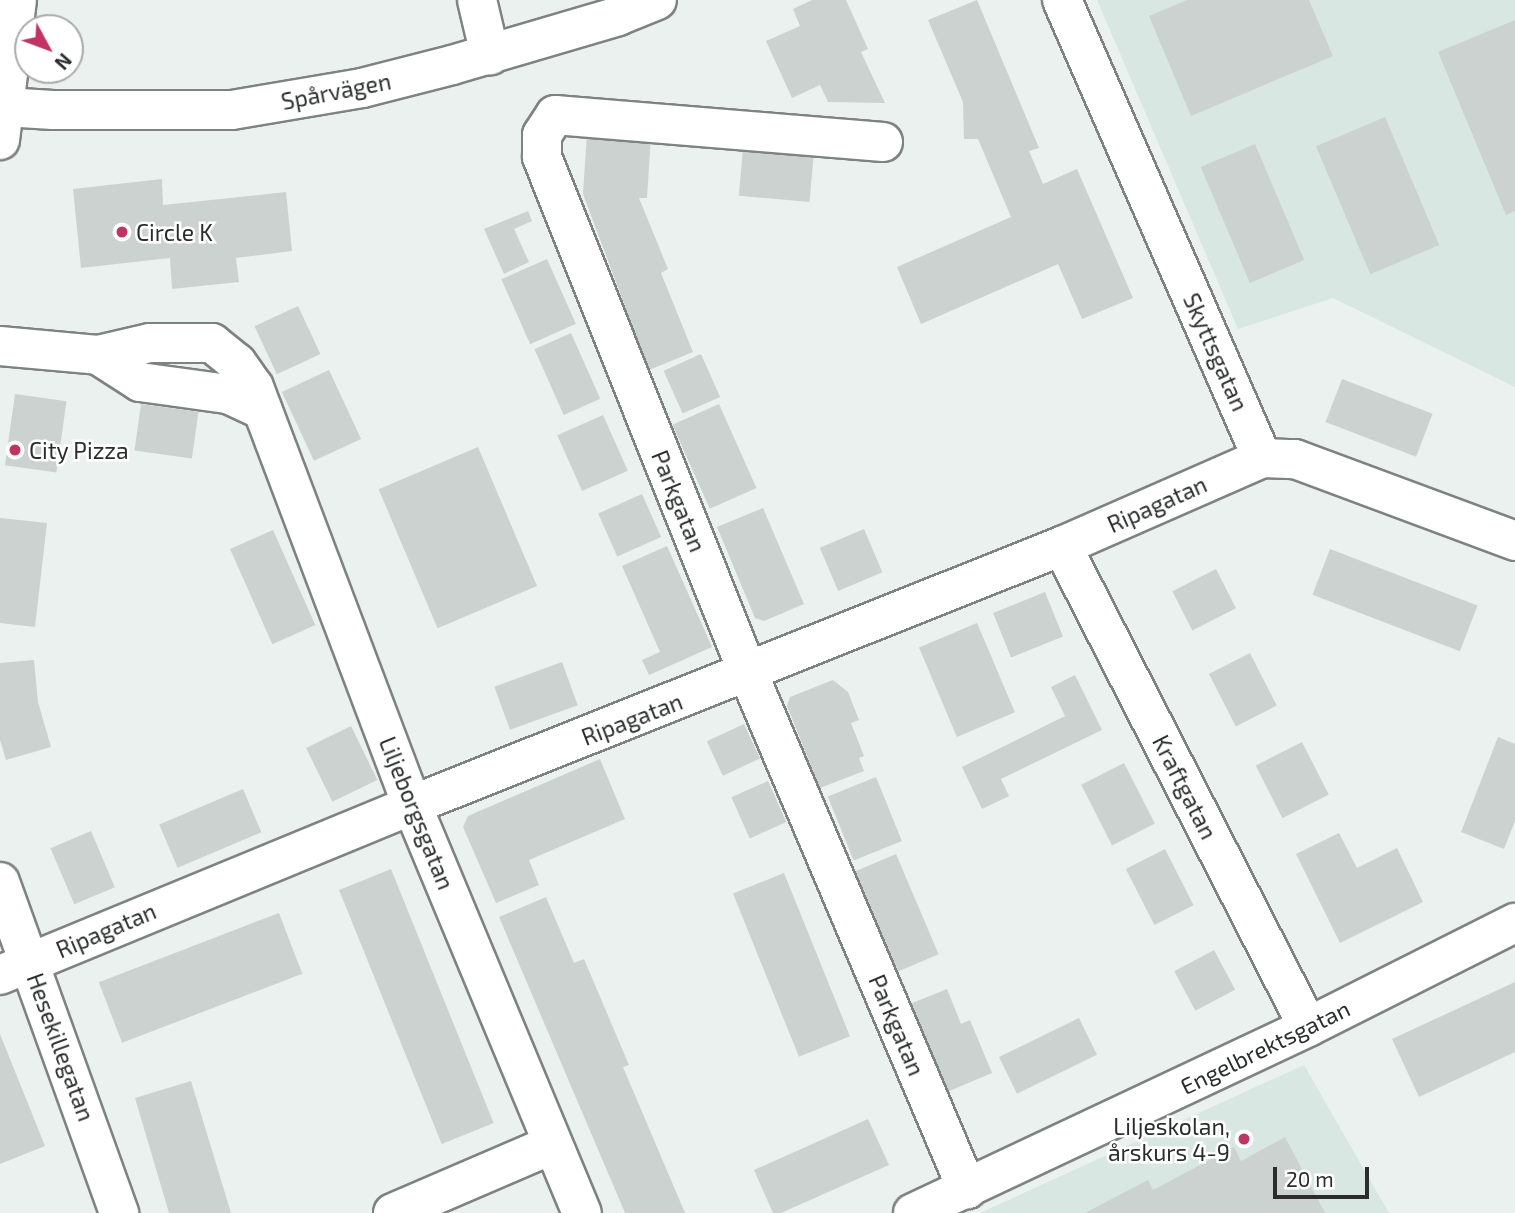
<!DOCTYPE html>
<html>
<head>
<meta charset="utf-8">
<style>
  body { margin:0 }
  #map { position:relative; width:1515px; height:1213px; overflow:hidden; background:#ebf1ef; font-family:"Exo 2",sans-serif }
  div>[style] { position:absolute }
  .built>* { inset:0; background:#d8e7e2 }
  .building>* { inset:0; background:#ccd2d0; transform-origin:0 0 }
  .roads { filter:drop-shadow(2px 0 #7e8381) drop-shadow(-2px 0 #7e8381) drop-shadow(0 2px #7e8381) drop-shadow(0 -2px #7e8381) }
  .minor>* { height:38px; margin:-19px; padding:0 19px; transform-origin:19px; border-radius:19px; background:#fff }
  .dots>* { width:19px; height:19px; translate:-50% -50%; box-sizing:border-box; border:4px solid #fff; border-radius:50% }
  span { translate:-50% -50%; white-space:nowrap; text-align:center; line-height:1.15; -webkit-text-stroke:5px #fff; paint-order:stroke }
  .street-label { font-size:23px; color:#2b2d2d }
  .poi-label { font-size:23px; color:#2b2d2d }
  .left { translate:0 -50%; text-align:left }
  .right { translate:-100% -50%; text-align:right }
  .north { position:absolute; left:14px; top:14px; width:70px; height:70px; box-sizing:border-box; background:#fff; border:2px solid #aaabab; border-radius:50%; rotate:131deg; font-size:19px; font-weight:700; line-height:28px; text-align:center; color:#2b2d2d }
  .north::after { content:''; display:block; margin:auto; width:24px; height:32px; background:#c03363; clip-path:polygon(50% 0,100% 100%,50% 72%,0 100%) }
  .scale { position:absolute; left:1273px; top:1167px; width:96px; height:32px; box-sizing:border-box; border:4px solid #2b2d2d; border-top:0; padding-left:9px; font-size:21px; line-height:24px; white-space:nowrap; color:#2b2d2d; -webkit-text-stroke:5px #fff; paint-order:stroke }
</style>
</head>
<body>
<div id="map">
  <div class="built">
    <div style="clip-path:polygon(1097px 0,1515px 0,1515px 387px,1333px 298px,1238px 329px)"></div>
    <div style="clip-path:polygon(1304px 1065px,1389px 1213px,980px 1213px)"></div>
  </div>
  <div class="building">
    <div style="clip-path:polygon(812px 0,846px 0,868px 49px,861px 52px,885px 103px,828px 102px,820px 85px,792px 98px,766px 41px,800px 26px,793px 9px)"></div>
    <div style="clip-path:polygon(977px 0,1039px 148px,1029px 151px,1043px 184px,1077px 169px,1133px 298px,1082px 319px,1058px 264px,921px 324px,897px 267px,1011px 217px,978px 139px,964px 139px,963px 102px,928px 20px)"></div>
    <div style="clip-path:polygon(1187px 0,1309px 0,1333px 56px,1191px 116px,1149px 16px)"></div>
    <div style="clip-path:polygon(1515px 20px,1515px 211px,1506px 215px,1438px 52px)"></div>
    <div style="left:1385px;top:117px;width:139px;height:75px;rotate:67deg"></div>
    <div style="clip-path:polygon(587px 133px,651px 137px,647px 198px,639px 198px,668px 269px,661px 273px,693px 352px,649px 370px,583px 194px)"></div>
    <div style="left:1255px;top:144px;width:126px;height:59px;rotate:67deg"></div>
    <div style="left:743px;top:148px;width:71px;height:48px;rotate:5deg"></div>
    <div style="clip-path:polygon(162px 179px,163px 205px,286px 192px,292px 251px,236px 258px,239px 282px,172px 289px,170px 258px,81px 268px,73px 189px)"></div>
    <div style="clip-path:polygon(528px 211px,532px 221px,514px 229px,529px 262px,504px 274px,484px 229px)"></div>
    <div style="left:547px;top:259px;width:71px;height:50px;rotate:66deg"></div>
    <div style="left:298px;top:306px;width:53px;height:48px;rotate:65deg"></div>
    <div style="left:571px;top:333px;width:72px;height:40px;rotate:66deg"></div>
    <div style="left:701px;top:354px;width:47px;height:41px;rotate:66deg"></div>
    <div style="left:329px;top:370px;width:76px;height:52px;rotate:65deg"></div>
    <div style="left:1342px;top:379px;width:97px;height:46px;rotate:21deg"></div>
    <div style="left:15px;top:394px;width:52px;height:72px;rotate:8deg"></div>
    <div style="left:141px;top:404px;width:58px;height:47px;rotate:8deg"></div>
    <div style="left:719px;top:404px;width:92px;height:51px;rotate:66deg"></div>
    <div style="left:603px;top:415px;width:61px;height:50px;rotate:66deg"></div>
    <div style="left:478px;top:447px;width:151px;height:108px;rotate:67deg"></div>
    <div style="left:642px;top:494px;width:47px;height:48px;rotate:66deg"></div>
    <div style="clip-path:polygon(763px 508px,804px 604px,764px 621px,755px 618px,717px 527px)"></div>
    <div style="clip-path:polygon(0 518px,47px 523px,35px 627px,0 623px)"></div>
    <div style="left:864px;top:529px;width:47px;height:48px;rotate:67deg"></div>
    <div style="left:273px;top:530px;width:104px;height:47px;rotate:66deg"></div>
    <div style="clip-path:polygon(667px 546px,712px 647px,649px 675px,642px 660px,660px 652px,622px 566px)"></div>
    <div style="left:1330px;top:549px;width:158px;height:49px;rotate:21deg"></div>
    <div style="left:1216px;top:569px;width:44px;height:49px;rotate:63deg"></div>
    <div style="left:1045px;top:592px;width:48px;height:56px;rotate:68deg"></div>
    <div style="left:977px;top:623px;width:97px;height:63px;rotate:67deg"></div>
    <div style="left:1250px;top:653px;width:59px;height:46px;rotate:63deg"></div>
    <div style="clip-path:polygon(34px 660px,38px 702px,51px 747px,6px 760px,0 740px,0 663px)"></div>
    <div style="left:562px;top:662px;width:46px;height:72px;rotate:70deg"></div>
    <div style="clip-path:polygon(1075px 675px,1102px 730px,1001px 779px,1009px 796px,982px 809px,962px 767px,1065px 716px,1051px 687px)"></div>
    <div style="clip-path:polygon(833px 680px,848px 692px,859px 720px,851px 723px,864px 756px,859px 758px,864px 771px,820px 788px,787px 706px,790px 697px)"></div>
    <div style="left:744px;top:724px;width:38px;height:41px;rotate:65deg"></div>
    <div style="left:351px;top:726px;width:60px;height:50px;rotate:64deg"></div>
    <div style="clip-path:polygon(1498px 737px,1515px 744px,1515px 821px,1504px 849px,1461px 832px)"></div>
    <div style="left:1302px;top:742px;width:59px;height:52px;rotate:63deg"></div>
    <div style="clip-path:polygon(600px 759px,625px 819px,529px 860px,539px 885px,496px 903px,463px 827px,468px 816px)"></div>
    <div style="left:1124px;top:763px;width:68px;height:48px;rotate:63deg"></div>
    <div style="left:876px;top:777px;width:69px;height:52px;rotate:68deg"></div>
    <div style="left:768px;top:781px;width:45px;height:40px;rotate:66deg"></div>
    <div style="left:243px;top:789px;width:47px;height:91px;rotate:67deg"></div>
    <div style="left:91px;top:831px;width:61px;height:44px;rotate:67deg"></div>
    <div style="clip-path:polygon(1339px 833px,1357px 868px,1397px 848px,1423px 902px,1340px 943px,1296px 854px)"></div>
    <div style="left:1165px;top:849px;width:63px;height:44px;rotate:63deg"></div>
    <div style="left:896px;top:854px;width:109px;height:44px;rotate:67deg"></div>
    <div style="left:391px;top:869px;width:274px;height:56px;rotate:68deg"></div>
    <div style="left:784px;top:873px;width:176px;height:55px;rotate:68deg"></div>
    <div style="clip-path:polygon(546px 897px,574px 963px,584px 959px,629px 1065px,623px 1067px,685px 1213px,625px 1213px,499px 917px)"></div>
    <div style="left:279px;top:913px;width:65px;height:193px;rotate:69deg"></div>
    <div style="left:1214px;top:950px;width:45px;height:45px;rotate:62deg"></div>
    <div style="clip-path:polygon(1515px 982px,1515px 1052px,1419px 1097px,1392px 1039px)"></div>
    <div style="clip-path:polygon(947px 989px,961px 1024px,970px 1020px,992px 1073px,947px 1092px,910px 1004px)"></div>
    <div style="left:1079px;top:1018px;width:41px;height:89px;rotate:64deg"></div>
    <div style="clip-path:polygon(0 1034px,45px 1146px,0 1164px)"></div>
    <div style="clip-path:polygon(191px 1081px,231px 1213px,169px 1213px,135px 1098px)"></div>
    <div style="clip-path:polygon(868px 1119px,889px 1165px,781px 1213px,773px 1213px,754px 1170px)"></div>
    <div style="clip-path:polygon(1285px 1137px,1325px 1213px,1085px 1213px,1148px 1180px,1153px 1190px,1234px 1147px,1241px 1161px)"></div>
  </div>
  <div class="roads">
    <div class="minor">
      <div style="left:477px;top:0;width:57px;rotate:76.7deg"></div>
      <div style="left:1062px;top:0;width:500px;rotate:66.4deg"></div>
      <div style="left:1262px;top:458px;width:33px;rotate:2deg"></div>
      <div style="left:1295px;top:459px;width:235px;rotate:20.4deg"></div>
      <div style="left:4px;top:107px;width:49px;rotate:3.5deg"></div>
      <div style="left:53px;top:110px;width:179px"></div>
      <div style="left:232px;top:110px;width:132px;rotate:-9.6deg"></div>
      <div style="left:362px;top:88px;width:93px;rotate:-14.3deg"></div>
      <div style="left:452px;top:65px;width:173px;rotate:-16.4deg"></div>
      <div style="left:618px;top:16px;width:42px;rotate:-22.3deg"></div>
      <div style="left:0;top:140px;width:141px;rotate:-83.1deg"></div>
      <div style="left:883px;top:142px;width:329px;rotate:-175.3deg"></div>
      <div style="left:555px;top:115px;width:24px;rotate:123deg"></div>
      <div style="left:542px;top:135px;width:22px;rotate:90deg"></div>
      <div style="left:542px;top:157px;width:556px;rotate:68.24deg"></div>
      <div style="left:748px;top:673px;width:561px;rotate:67deg"></div>
      <div style="left:0;top:346px;width:98px;rotate:5.2deg"></div>
      <div style="left:98px;top:355px;width:53px;rotate:-13deg"></div>
      <div style="left:150px;top:343px;width:62px"></div>
      <div style="left:212px;top:343px;width:32px;rotate:39deg"></div>
      <div style="left:237px;top:363px;width:29px;rotate:55deg"></div>
      <div style="left:254px;top:387px;width:447px;rotate:69.3deg"></div>
      <div style="left:412px;top:805px;width:442px;rotate:67.4deg"></div>
      <div style="left:98px;top:355px;width:50px;rotate:32.7deg"></div>
      <div style="left:140px;top:382px;width:89px;rotate:7.8deg"></div>
      <div style="left:228px;top:394px;width:38px;rotate:25deg"></div>
      <div style="left:1062px;top:546px;width:540px;rotate:62.91deg"></div>
      <div style="left:0;top:882px;width:352px;rotate:70.2deg"></div>
      <div style="left:0;top:975px;width:446px;rotate:-22.4deg"></div>
      <div style="left:412px;top:805px;width:700px;rotate:-21.73deg"></div>
      <div style="left:1062px;top:546px;width:219px;rotate:-23.7deg"></div>
      <div style="left:393px;top:1213px;width:174px;rotate:-23.3deg"></div>
      <div style="left:913px;top:1213px;width:437px;rotate:-25.2deg"></div>
      <div style="left:1308px;top:1027px;width:232px;rotate:-26.7deg"></div>
    </div>
  </div>
  <div class="dots">
    <div style="left:122px;top:232px;background:#c03363"></div>
    <div style="left:15px;top:450px;background:#c03363"></div>
    <div style="left:1244px;top:1139px;background:#c03363"></div>
  </div>
  <div class="street-label">
    <span style="left:336px;top:91px;rotate:-11deg">Spårvägen</span>
    <span style="left:1216px;top:352px;rotate:66deg">Skyttsgatan</span>
    <span style="left:679px;top:501px;rotate:68deg">Parkgatan</span>
    <span style="left:1157px;top:504px;rotate:-24deg">Ripagatan</span>
    <span style="left:632px;top:719px;rotate:-21deg">Ripagatan</span>
    <span style="left:1185px;top:787px;rotate:63deg">Kraftgatan</span>
    <span style="left:417px;top:813px;rotate:68deg">Liljeborgsgatan</span>
    <span style="left:106px;top:930px;rotate:-23deg">Ripagatan</span>
    <span style="left:897px;top:1025px;rotate:67deg">Parkgatan</span>
    <span style="left:61px;top:1047px;rotate:70deg">Hesekillegatan</span>
    <span style="left:1265px;top:1047px;rotate:-26deg">Engelbrektsgatan</span>
  </div>
  <div class="poi-label">
    <span class="left" style="left:136px;top:232px">Circle K</span>
    <span class="left" style="left:29px;top:450px">City Pizza</span>
    <span class="right" style="left:1230px;top:1139px">Liljeskolan,<br>årskurs 4-9</span>
  </div>
  <div class="north">N</div>
  <div class="scale">20 m</div>
</div>
</body>
</html>
